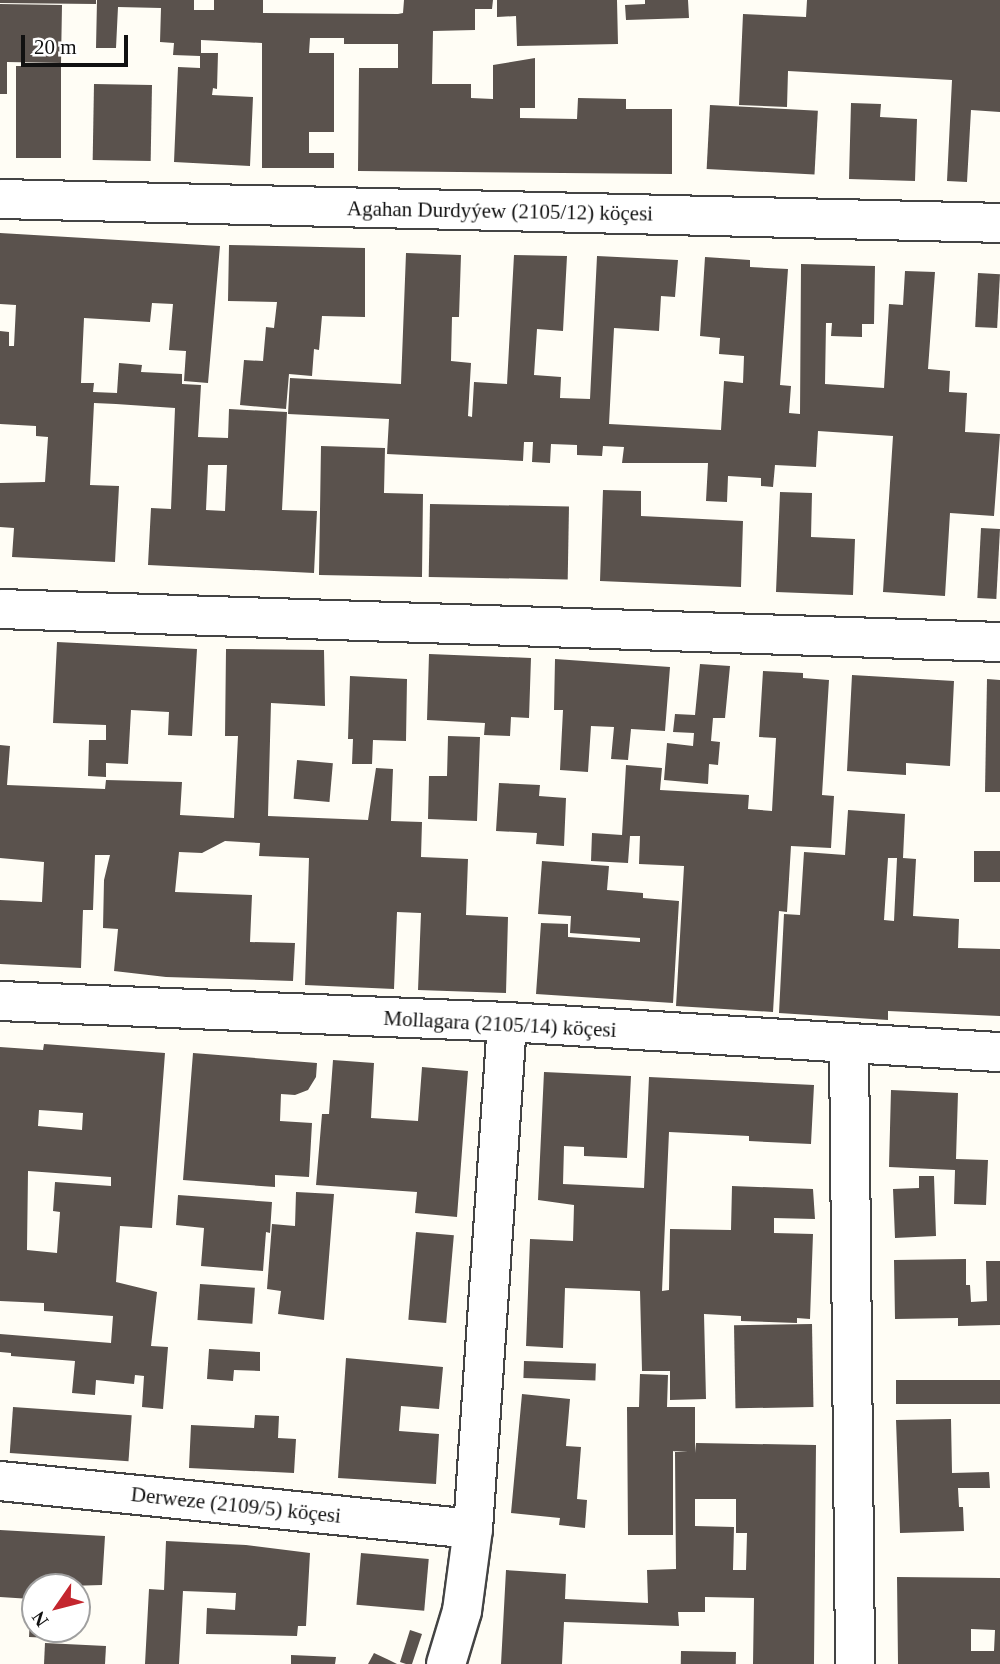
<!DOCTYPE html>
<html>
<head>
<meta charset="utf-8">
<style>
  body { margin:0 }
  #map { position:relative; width:1000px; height:1664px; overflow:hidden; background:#fffdf5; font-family:"Times New Roman",serif }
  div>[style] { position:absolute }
  .building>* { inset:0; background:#5a524d; transform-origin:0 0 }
  .roads { filter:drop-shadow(2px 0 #444) drop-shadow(-2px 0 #444) drop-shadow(0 2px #444) drop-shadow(0 -2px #444) }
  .minor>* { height:38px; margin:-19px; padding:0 19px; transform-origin:19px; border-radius:19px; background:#fff }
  span { translate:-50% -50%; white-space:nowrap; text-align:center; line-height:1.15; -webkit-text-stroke:7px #fff; paint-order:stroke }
  .street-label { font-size:21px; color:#111 }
  .north { position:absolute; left:21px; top:1573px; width:70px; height:70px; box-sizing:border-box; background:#fff; border:2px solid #a0a0a0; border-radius:50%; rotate:235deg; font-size:19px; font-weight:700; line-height:28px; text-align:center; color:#111 }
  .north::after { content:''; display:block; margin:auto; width:24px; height:32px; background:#c4262e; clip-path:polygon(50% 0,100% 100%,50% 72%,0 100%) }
  .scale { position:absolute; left:21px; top:35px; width:107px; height:32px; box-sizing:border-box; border:4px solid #111; border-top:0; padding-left:9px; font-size:21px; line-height:24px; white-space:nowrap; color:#111; -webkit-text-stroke:5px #fff; paint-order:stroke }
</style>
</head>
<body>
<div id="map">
  <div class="building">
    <div style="clip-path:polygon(0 0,96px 0,96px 4px,0 3px)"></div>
    <div style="clip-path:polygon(97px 0,194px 0,194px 10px,214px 10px,214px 0,263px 0,263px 13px,398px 14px,403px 13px,404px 0,493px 0,492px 9px,475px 9px,475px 30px,433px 31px,432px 84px,471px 84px,471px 98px,493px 99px,493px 65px,535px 58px,535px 108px,520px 108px,520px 118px,577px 119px,578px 98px,626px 99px,626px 109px,672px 109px,672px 174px,358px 171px,359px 68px,398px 68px,398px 44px,344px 44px,344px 38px,310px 38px,309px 53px,334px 53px,334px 132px,309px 132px,309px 153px,334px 153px,334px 168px,262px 168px,262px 43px,201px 40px,201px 53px,218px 53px,217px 89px,213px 88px,212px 95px,253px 97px,250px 166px,174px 162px,178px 67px,200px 68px,200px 56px,173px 55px,174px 43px,160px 42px,161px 8px,118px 7px,116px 48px,96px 48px)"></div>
    <div style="clip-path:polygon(497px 0,617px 0,618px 44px,517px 46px,516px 16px,497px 17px)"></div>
    <div style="clip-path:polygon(645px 0,688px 0,689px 18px,626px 20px,625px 5px,645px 4px)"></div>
    <div style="clip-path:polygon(807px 0,1000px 0,1000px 112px,971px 110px,967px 182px,947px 181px,952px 80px,788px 71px,787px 107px,739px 105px,743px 14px,806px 17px)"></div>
    <div style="clip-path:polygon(0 4px,62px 5px,61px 63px,7px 62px,7px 94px,0 94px)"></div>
    <div style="left:16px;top:66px;width:45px;height:92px"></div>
    <div style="left:94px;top:84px;width:58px;height:76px;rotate:1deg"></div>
    <div style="clip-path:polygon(851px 103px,881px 104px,880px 117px,917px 119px,915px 181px,849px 179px)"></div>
    <div style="left:710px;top:105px;width:108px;height:64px;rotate:3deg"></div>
    <div style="clip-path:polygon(evenodd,0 233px,220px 246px,208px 383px,184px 381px,186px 351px,169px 350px,173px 304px,152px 303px,150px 322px,84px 318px,81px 383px,94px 383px,93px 392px,117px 393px,119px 363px,142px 365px,141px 372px,182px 374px,182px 384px,201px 385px,198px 437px,228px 438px,229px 409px,287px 412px,282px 510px,317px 511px,314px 573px,148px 565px,151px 508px,171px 509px,175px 408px,116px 404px,94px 403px,90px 485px,119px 486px,115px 562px,12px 557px,14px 528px,0 527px,0 483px,45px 482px,48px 437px,36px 436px,36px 426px,0 424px,0 331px,9px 332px,9px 346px,14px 346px,16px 305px,0 304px,0 233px,208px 465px,227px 465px,225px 511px,206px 510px,208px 465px)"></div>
    <div style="clip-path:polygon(229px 245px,365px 248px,365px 317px,322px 316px,319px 350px,314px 349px,312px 376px,289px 374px,286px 409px,240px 405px,244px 360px,263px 361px,266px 327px,274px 328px,277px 302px,228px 301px)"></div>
    <div style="clip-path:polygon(406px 253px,461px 255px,459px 317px,452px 317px,451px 361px,471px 363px,468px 416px,472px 417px,474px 382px,507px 384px,514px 255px,567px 256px,563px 331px,537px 329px,534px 375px,561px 377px,560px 398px,590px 399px,597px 256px,678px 260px,675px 297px,661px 296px,659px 331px,614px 328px,609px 424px,721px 430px,724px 381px,743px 383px,744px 356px,719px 354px,720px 338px,700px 336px,705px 257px,750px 260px,750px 267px,788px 269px,780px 385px,791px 386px,789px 413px,800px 414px,801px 264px,875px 266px,874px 324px,862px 324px,862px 337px,831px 336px,832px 323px,826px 323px,825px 384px,884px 388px,889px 304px,903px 305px,905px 271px,935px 272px,928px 369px,950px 371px,949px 392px,967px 393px,965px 432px,1000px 434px,994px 516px,950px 513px,945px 596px,883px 592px,893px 436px,818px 431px,816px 467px,775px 465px,773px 487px,761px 486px,761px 478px,728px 476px,727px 502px,706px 501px,708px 463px,622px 463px,624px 447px,603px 446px,602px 456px,577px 455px,577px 445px,551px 444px,550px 463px,532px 462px,533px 442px,524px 442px,523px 461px,387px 454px,389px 419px,288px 414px,290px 378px,401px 384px)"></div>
    <div style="left:978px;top:273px;width:22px;height:54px;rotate:3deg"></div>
    <div style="clip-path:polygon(321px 446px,385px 448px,384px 493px,423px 494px,422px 577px,319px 575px)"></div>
    <div style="clip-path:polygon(603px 490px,641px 491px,641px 516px,743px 521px,741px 587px,600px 581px)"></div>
    <div style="clip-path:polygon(780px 492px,812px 493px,811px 537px,855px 539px,853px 595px,776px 592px)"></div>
    <div style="left:430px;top:504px;width:139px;height:73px;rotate:1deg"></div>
    <div style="left:981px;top:528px;width:19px;height:70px;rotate:3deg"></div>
    <div style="clip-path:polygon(57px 642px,197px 649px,192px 736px,168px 735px,169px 712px,131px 710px,128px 764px,106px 763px,106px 777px,88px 776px,89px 740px,106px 740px,106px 725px,53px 723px)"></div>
    <div style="clip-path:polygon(226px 649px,324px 650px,325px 706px,271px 703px,268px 816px,368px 820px,376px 768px,393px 769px,391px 821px,422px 822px,421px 857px,468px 859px,466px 915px,508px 917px,506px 993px,418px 990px,421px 913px,397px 912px,394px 989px,305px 985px,309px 858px,259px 856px,260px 843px,225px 841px,202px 853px,179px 852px,175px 892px,252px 895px,250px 942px,295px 943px,293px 981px,166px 977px,114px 971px,118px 929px,103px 928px,104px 880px,110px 855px,95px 855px,93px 910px,83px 910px,81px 968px,0 964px,0 900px,42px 902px,44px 862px,0 858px,0 745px,10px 746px,7px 785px,105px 789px,106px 780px,182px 782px,180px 815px,234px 818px,238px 736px,225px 736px)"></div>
    <div style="clip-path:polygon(429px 654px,531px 658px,529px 718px,511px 717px,510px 736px,484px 735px,485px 723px,427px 720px)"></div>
    <div style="clip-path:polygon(555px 659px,670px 667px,665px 731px,631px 729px,628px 760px,611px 759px,614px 727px,591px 726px,588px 772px,560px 770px,563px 710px,554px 710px)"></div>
    <div style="clip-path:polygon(700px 664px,730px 666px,725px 718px,713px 718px,711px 741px,720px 742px,718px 765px,709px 764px,708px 784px,664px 780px,667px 743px,693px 746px,694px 733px,673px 732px,675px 714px,695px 715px)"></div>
    <div style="clip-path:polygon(763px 671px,803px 673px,803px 678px,829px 680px,822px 795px,834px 796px,831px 848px,791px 846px,787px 912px,779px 911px,773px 1012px,676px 1006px,684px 866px,639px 864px,640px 836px,630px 836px,628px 863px,591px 861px,592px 833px,622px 835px,626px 765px,662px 768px,660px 790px,749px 795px,748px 809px,772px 811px,776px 738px,759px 737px)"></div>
    <div style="clip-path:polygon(852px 675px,954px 681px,950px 766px,906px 763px,906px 775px,847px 771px)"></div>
    <div style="clip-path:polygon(350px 676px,407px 679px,406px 741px,373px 740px,372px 764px,352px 764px,353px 739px,348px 739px)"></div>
    <div style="clip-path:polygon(987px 679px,1000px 680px,1000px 792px,985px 792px)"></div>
    <div style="clip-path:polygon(448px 736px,480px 737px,477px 821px,428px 819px,429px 776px,447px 776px)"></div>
    <div style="left:297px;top:760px;width:36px;height:39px;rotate:5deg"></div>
    <div style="clip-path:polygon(499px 783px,540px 785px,539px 796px,566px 798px,564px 846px,536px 844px,537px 833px,496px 831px)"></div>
    <div style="clip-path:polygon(evenodd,848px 810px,905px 814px,903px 858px,916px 859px,913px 916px,959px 919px,958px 948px,1000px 949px,1000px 1016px,888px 1011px,888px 1020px,779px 1013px,784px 914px,800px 915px,804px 852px,845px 855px,848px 810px,888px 858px,897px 858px,894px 921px,884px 920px,888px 858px)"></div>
    <div style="left:974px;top:851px;width:26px;height:31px"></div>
    <div style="clip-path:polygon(542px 861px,609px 866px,607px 890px,643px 893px,643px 898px,679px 901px,673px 1003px,536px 994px,541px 923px,568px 924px,568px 937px,640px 942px,640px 938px,570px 933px,571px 916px,538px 914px)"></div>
    <div style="clip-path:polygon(evenodd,44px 1044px,165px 1053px,152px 1228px,120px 1226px,116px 1282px,157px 1292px,151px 1346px,168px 1347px,163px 1409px,142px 1407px,144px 1376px,135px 1375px,134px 1384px,96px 1380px,95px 1395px,72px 1393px,75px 1361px,11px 1356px,11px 1353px,0 1352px,0 1334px,111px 1343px,113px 1316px,44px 1311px,44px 1303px,0 1301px,0 1047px,43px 1050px,44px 1044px,39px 1110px,83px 1113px,82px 1130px,38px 1126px,39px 1110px,44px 1044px,28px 1171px,111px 1177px,111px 1186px,55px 1182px,53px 1211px,60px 1212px,57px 1253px,27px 1250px,28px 1171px)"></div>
    <div style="clip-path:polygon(193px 1053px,317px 1063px,316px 1077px,308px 1090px,295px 1095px,281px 1094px,280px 1121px,312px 1123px,309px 1177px,275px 1175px,275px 1187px,183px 1180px)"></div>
    <div style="clip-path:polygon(333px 1060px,374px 1063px,371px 1118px,418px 1121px,422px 1067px,468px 1071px,457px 1217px,415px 1213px,417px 1192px,316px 1185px,322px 1114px,329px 1114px)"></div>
    <div style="clip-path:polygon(544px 1072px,631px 1076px,627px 1158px,584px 1156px,584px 1147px,564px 1146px,563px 1184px,644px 1188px,649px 1077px,814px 1085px,811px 1144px,749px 1141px,749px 1136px,669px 1132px,662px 1291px,669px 1290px,670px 1229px,731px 1230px,732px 1186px,813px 1189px,815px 1219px,774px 1218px,774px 1233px,813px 1234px,810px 1319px,797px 1318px,797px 1323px,741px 1321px,741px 1316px,704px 1314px,706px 1399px,670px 1400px,670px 1371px,642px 1371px,640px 1291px,565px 1288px,563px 1348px,526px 1346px,530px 1239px,573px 1241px,574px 1205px,538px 1200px)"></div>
    <div style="clip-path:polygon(891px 1090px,958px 1093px,956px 1159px,988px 1160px,986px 1205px,954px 1204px,955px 1170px,889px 1167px)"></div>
    <div style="clip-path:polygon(919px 1176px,934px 1176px,936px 1236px,895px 1238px,893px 1189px,919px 1188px)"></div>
    <div style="clip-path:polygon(296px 1192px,334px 1194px,324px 1320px,278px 1314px,281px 1291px,267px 1289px,272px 1224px,295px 1226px)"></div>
    <div style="clip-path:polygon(178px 1195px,272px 1202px,270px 1233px,266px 1232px,263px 1271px,201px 1266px,204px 1228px,176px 1225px)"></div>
    <div style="left:416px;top:1232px;width:38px;height:88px;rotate:5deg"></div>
    <div style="clip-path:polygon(966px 1259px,966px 1285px,970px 1285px,971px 1302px,987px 1301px,986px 1261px,1000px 1261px,1000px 1325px,958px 1326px,958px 1318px,895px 1319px,894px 1260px)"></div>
    <div style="left:200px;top:1284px;width:55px;height:36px;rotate:4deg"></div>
    <div style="left:812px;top:1324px;width:83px;height:78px;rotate:89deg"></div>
    <div style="clip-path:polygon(209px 1349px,260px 1352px,260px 1371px,234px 1370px,233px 1381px,207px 1379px)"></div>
    <div style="clip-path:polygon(346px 1358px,443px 1367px,439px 1409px,401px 1406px,399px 1431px,439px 1434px,436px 1484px,338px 1478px)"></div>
    <div style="left:524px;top:1361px;width:72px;height:17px;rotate:2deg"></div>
    <div style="clip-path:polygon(evenodd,640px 1374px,668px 1375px,667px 1407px,695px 1407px,695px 1453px,696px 1443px,816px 1445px,814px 1664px,753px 1664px,754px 1598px,705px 1597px,705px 1612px,678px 1612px,679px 1626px,564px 1622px,562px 1664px,501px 1664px,506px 1570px,566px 1574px,565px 1599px,648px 1603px,647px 1570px,676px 1569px,675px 1452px,688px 1452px,673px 1451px,673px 1535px,628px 1535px,627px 1407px,639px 1407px,640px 1374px,695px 1499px,736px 1499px,736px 1533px,747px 1533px,746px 1570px,733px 1570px,734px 1527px,695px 1526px,695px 1499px)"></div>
    <div style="left:896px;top:1380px;width:104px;height:24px"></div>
    <div style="clip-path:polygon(522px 1394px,570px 1399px,566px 1446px,581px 1447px,577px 1499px,587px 1500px,585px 1528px,559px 1525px,560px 1518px,511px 1513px)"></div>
    <div style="left:13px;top:1407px;width:119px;height:46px;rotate:4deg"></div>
    <div style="clip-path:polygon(255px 1415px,279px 1416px,278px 1438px,296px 1439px,294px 1473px,189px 1468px,191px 1425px,254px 1428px)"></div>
    <div style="clip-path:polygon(951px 1419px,952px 1473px,989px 1472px,990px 1488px,958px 1488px,959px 1507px,963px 1507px,964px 1531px,900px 1533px,896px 1420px)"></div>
    <div style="clip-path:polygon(0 1530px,105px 1536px,102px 1585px,35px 1587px,35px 1629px,73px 1629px,72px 1639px,29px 1637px,31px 1599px,0 1597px)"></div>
    <div style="clip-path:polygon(166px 1541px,246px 1545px,310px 1553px,306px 1626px,298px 1626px,297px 1636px,206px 1634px,207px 1608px,235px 1610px,236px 1593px,183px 1591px,179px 1664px,145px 1664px,149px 1589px,164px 1590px)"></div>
    <div style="left:361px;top:1553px;width:68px;height:52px;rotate:5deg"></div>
    <div style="clip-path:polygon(evenodd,897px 1577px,1000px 1578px,1000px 1664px,898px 1664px,897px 1577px,971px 1629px,995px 1630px,994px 1651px,971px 1651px,971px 1629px)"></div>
    <div style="clip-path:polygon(410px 1630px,422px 1634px,412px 1664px,406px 1664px,400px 1662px)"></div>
    <div style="clip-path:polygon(45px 1643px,106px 1646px,105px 1664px,44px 1664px)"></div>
    <div style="left:681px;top:1651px;width:55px;height:13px;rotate:1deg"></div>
    <div style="clip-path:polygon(374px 1653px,389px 1660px,397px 1664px,368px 1664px)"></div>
    <div style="clip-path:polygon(291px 1655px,336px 1657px,335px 1664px,291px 1664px)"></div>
  </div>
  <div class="roads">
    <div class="minor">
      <div style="left:0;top:199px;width:1000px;rotate:1.37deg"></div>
      <div style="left:0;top:609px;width:1001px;rotate:1.89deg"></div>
      <div style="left:0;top:1001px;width:507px;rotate:2.37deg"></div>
      <div style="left:507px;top:1022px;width:494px;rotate:3.5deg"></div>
      <div style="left:849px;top:1045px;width:619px;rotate:89.44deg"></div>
      <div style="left:0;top:1481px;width:475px;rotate:5.8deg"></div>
      <div style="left:446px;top:1664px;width:55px;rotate:-73.2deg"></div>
      <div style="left:462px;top:1611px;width:83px;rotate:-82.4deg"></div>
      <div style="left:473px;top:1529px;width:508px;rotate:-86.16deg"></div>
    </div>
  </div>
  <div class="street-label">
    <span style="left:500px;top:211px;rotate:1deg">Agahan Durdyýew (2105/12) köçesi</span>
    <span style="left:500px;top:1024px;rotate:3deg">Mollagara (2105/14) köçesi</span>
    <span style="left:236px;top:1505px;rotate:6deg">Derweze (2109/5) köçesi</span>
  </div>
  <div class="north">N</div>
  <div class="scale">20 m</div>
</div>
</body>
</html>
